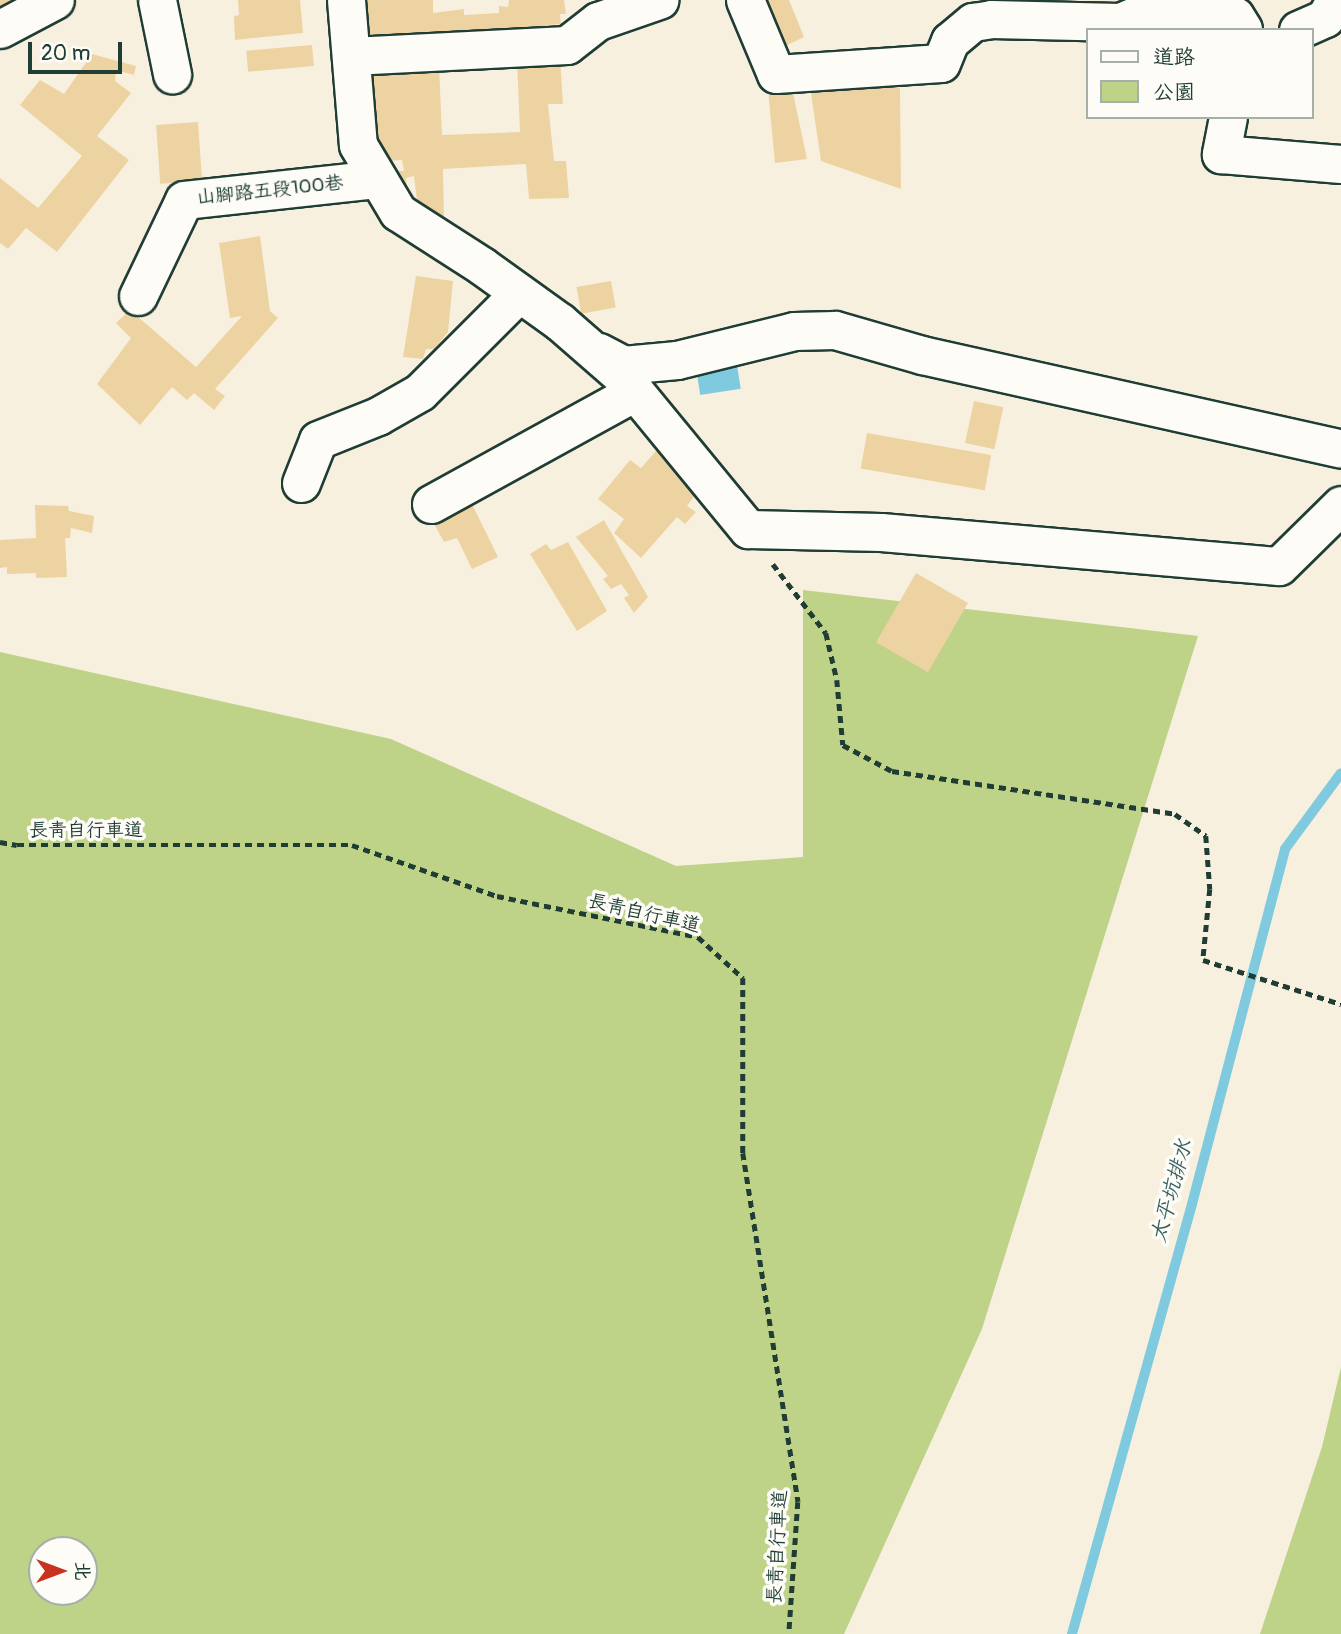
<!DOCTYPE html>
<html>
<head>
<meta charset="utf-8">
<style>
  body { margin:0 }
  #map { position:relative; width:1341px; height:1634px; overflow:hidden; background:#f8f0de; font-family:Pangolin,"LXGW WenKai TC",sans-serif }
  div>[style] { position:absolute }
  .green>* { inset:0; background:#bed288 }
  .water>* { inset:0; background:#80cae0; transform-origin:0 0 }
  .stream>* { height:10px; margin:-5px; padding:0 5px; transform-origin:5px; border-radius:5px; background:#80cae0 }
  .building>* { inset:0; background:#edd3a2; transform-origin:0 0 }
  .path>* { height:4.5px; margin-top:-2.25px; transform-origin:0; background:repeating-linear-gradient(90deg,#1f3d34 0 7px,transparent 0 12px) }
  .roads { filter:drop-shadow(2px 0 #1f3d34) drop-shadow(-2px 0 #1f3d34) drop-shadow(0 2px #1f3d34) drop-shadow(0 -2px #1f3d34) }
  .minor>* { height:37px; margin:-18.5px; padding:0 18.5px; transform-origin:18.5px; border-radius:18.5px; background:#fdfcf7 }
  span { translate:-50% -50%; white-space:nowrap; text-align:center; line-height:1.15; -webkit-text-stroke:7px #fdfcf7; paint-order:stroke }
  .street-label { font-size:19px; color:#1f3d34 }
  .water-label { font-size:21px; color:#37605f; font-style:italic }
  .legend { position:absolute; left:1086px; top:28px; width:228px; height:91px; box-sizing:border-box; background:#fdfcf7; border:2px solid #a4b0a9; margin:0; padding:9px 12px; list-style:none; font-size:21px; color:#1f3d34 }
  .legend li { display:flex; align-items:center; gap:14px; height:35px }
  .legend b { width:35px; border:2px solid #a4b0a9 }
  .north { position:absolute; left:28px; top:1536px; width:70px; height:70px; box-sizing:border-box; background:#fdfcf7; border:2px solid #a4b0a9; border-radius:50%; rotate:90deg; font-size:19px; font-weight:700; line-height:28px; text-align:center; color:#1f3d34 }
  .north::after { content:''; display:block; margin:auto; width:24px; height:32px; background:#c8321e; clip-path:polygon(50% 0,100% 100%,50% 72%,0 100%) }
  .scale { position:absolute; left:28px; top:42px; width:94px; height:32px; box-sizing:border-box; border:4px solid #1f3d34; border-top:0; padding-left:9px; font-size:21px; line-height:24px; white-space:nowrap; color:#1f3d34; -webkit-text-stroke:5px #fdfcf7; paint-order:stroke }
</style>
</head>
<body>
<div id="map">
  <div class="green">
    <div style="clip-path:polygon(evenodd,803px 590px,1198px 636px,982px 1329px,844px 1634px,0 1634px,0 652px,391px 739px,676px 866px,803px 857px,803px 590px,42px 1550px,84px 1550px,84px 1592px,42px 1592px,42px 1550px)"></div>
    <div style="clip-path:polygon(1341px 1367px,1341px 1634px,1260px 1634px,1322px 1447px)"></div>
  </div>
  <div class="water">
    <div style="left:737px;top:365px;width:24px;height:41px;rotate:81deg"></div>
  </div>
  <div class="stream">
    <div style="left:1072px;top:1634px;width:446px;rotate:-74.4deg"></div>
    <div style="left:1192px;top:1204px;width:367px;rotate:-75.3deg"></div>
    <div style="left:1285px;top:849px;width:94px;rotate:-53.6deg"></div>
  </div>
  <div class="building">
    <div style="clip-path:polygon(0 0,14px 0,11px 15px,0 19px)"></div>
    <div style="clip-path:polygon(238px 0,300px 0,303px 33px,235px 40px,234px 16px,239px 15px)"></div>
    <div style="clip-path:polygon(359px 0,433px 0,433px 13px,464px 9px,464px 15px,499px 13px,499px 6px,508px 7px,509px 0,564px 0,566px 14px,560px 14px,561px 24px,546px 25px,546px 39px,373px 43px,370px 35px,358px 35px)"></div>
    <div style="clip-path:polygon(758px 0,789px 0,804px 37px,773px 52px)"></div>
    <div style="left:312px;top:45px;width:21px;height:66px;rotate:85deg"></div>
    <div style="clip-path:polygon(92px 54px,136px 66px,134px 75px,116px 70px,115px 81px,131px 93px,97px 136px,129px 160px,57px 252px,26px 228px,8px 249px,0 243px,0 178px,38px 208px,82px 156px,20px 105px,40px 80px,64px 94px)"></div>
    <div style="clip-path:polygon(560px 56px,563px 104px,548px 104px,554px 161px,566px 161px,569px 198px,529px 199px,526px 164px,443px 169px,444px 219px,429px 218px,418px 209px,414px 176px,406px 178px,407px 191px,402px 196px,379px 171px,404px 171px,402px 160px,371px 162px,362px 63px,439px 66px,442px 135px,520px 132px,517px 60px)"></div>
    <div style="clip-path:polygon(810px 87px,900px 88px,901px 189px,821px 161px)"></div>
    <div style="clip-path:polygon(792px 88px,807px 159px,775px 163px,768px 90px)"></div>
    <div style="left:198px;top:122px;width:59px;height:42px;rotate:86deg"></div>
    <div style="clip-path:polygon(260px 236px,270px 311px,278px 318px,215px 389px,225px 396px,214px 410px,194px 393px,187px 400px,172px 387px,140px 425px,97px 384px,131px 338px,116px 323px,130px 310px,196px 367px,242px 316px,230px 318px,219px 243px)"></div>
    <div style="clip-path:polygon(416px 276px,453px 281px,448px 332px,434px 349px,426px 349px,423px 359px,403px 357px)"></div>
    <div style="left:611px;top:281px;width:27px;height:35px;rotate:80deg"></div>
    <div style="left:974px;top:401px;width:30px;height:43px;rotate:12deg"></div>
    <div style="left:867px;top:433px;width:126px;height:36px;rotate:10deg"></div>
    <div style="clip-path:polygon(662px 444px,700px 488px,687px 506px,696px 512px,685px 524px,677px 517px,641px 558px,614px 533px,624px 519px,598px 499px,630px 460px,641px 468px)"></div>
    <div style="clip-path:polygon(470px 500px,498px 557px,472px 569px,457px 538px,444px 542px,432px 520px)"></div>
    <div style="clip-path:polygon(35px 505px,68px 506px,69px 511px,94px 516px,92px 533px,71px 528px,70px 538px,65px 538px,67px 577px,36px 578px,36px 573px,7px 574px,7px 567px,0 568px,0 540px,36px 538px)"></div>
    <div style="clip-path:polygon(604px 520px,648px 597px,634px 613px,624px 598px,629px 595px,621px 584px,611px 589px,603px 579px,608px 576px,576px 537px)"></div>
    <div style="clip-path:polygon(568px 542px,607px 611px,577px 631px,530px 554px,546px 544px,551px 550px)"></div>
    <div style="left:916px;top:573px;width:60px;height:80px;rotate:30deg"></div>
  </div>
  <div class="path">
    <div style="left:773px;top:564px;width:87px;rotate:52.5deg"></div>
    <div style="left:826px;top:633px;width:48px;rotate:76.8deg"></div>
    <div style="left:837px;top:680px;width:65px;rotate:84.7deg"></div>
    <div style="left:843px;top:745px;width:55px;rotate:28deg"></div>
    <div style="left:892px;top:771px;width:286px;rotate:8.6deg"></div>
    <div style="left:1175px;top:814px;width:38px;rotate:35deg"></div>
    <div style="left:1206px;top:836px;width:53px;rotate:85.7deg"></div>
    <div style="left:1210px;top:889px;width:71px;rotate:95.6deg"></div>
    <div style="left:1203px;top:960px;width:145px;rotate:17.7deg"></div>
    <div style="left:0;top:842px;width:17px;rotate:10deg"></div>
    <div style="left:17px;top:845px;width:335px"></div>
    <div style="left:352px;top:845px;width:154px;rotate:19.4deg"></div>
    <div style="left:497px;top:896px;width:205px;rotate:11.5deg"></div>
    <div style="left:698px;top:937px;width:61px;rotate:42.3deg"></div>
    <div style="left:743px;top:978px;width:175px;rotate:90deg"></div>
    <div style="left:743px;top:1153px;width:353px;rotate:81deg"></div>
    <div style="left:798px;top:1502px;width:132px;rotate:93.9deg"></div>
  </div>
  <div class="roads">
    <div class="minor">
      <div style="left:157px;top:0;width:76px;rotate:78.5deg"></div>
      <div style="left:346px;top:0;width:145px;rotate:85.3deg"></div>
      <div style="left:358px;top:145px;width:78px;rotate:59.2deg"></div>
      <div style="left:398px;top:212px;width:100px;rotate:32.7deg"></div>
      <div style="left:482px;top:266px;width:96px;rotate:35.7deg"></div>
      <div style="left:560px;top:322px;width:84px;rotate:41.1deg"></div>
      <div style="left:623px;top:377px;width:197px;rotate:50.6deg"></div>
      <div style="left:748px;top:529px;width:133px;rotate:1.3deg"></div>
      <div style="left:881px;top:532px;width:399px;rotate:4.9deg"></div>
      <div style="left:1279px;top:566px;width:87px;rotate:-44.5deg"></div>
      <div style="left:745px;top:0;width:80px;rotate:67.3deg"></div>
      <div style="left:776px;top:74px;width:165px;rotate:-3.8deg"></div>
      <div style="left:941px;top:63px;width:24px;rotate:-68deg"></div>
      <div style="left:950px;top:41px;width:30px;rotate:-40deg"></div>
      <div style="left:973px;top:22px;width:18px;rotate:-9deg"></div>
      <div style="left:991px;top:19px;width:129px;rotate:1.3deg"></div>
      <div style="left:1120px;top:22px;width:34px;rotate:-23deg"></div>
      <div style="left:1151px;top:9px;width:84px;rotate:4.8deg"></div>
      <div style="left:1235px;top:16px;width:15px;rotate:58deg"></div>
      <div style="left:0;top:29px;width:62px;rotate:-27.8deg"></div>
      <div style="left:1298px;top:30px;width:30px;rotate:-24deg"></div>
      <div style="left:1325px;top:18px;width:21px;rotate:-61deg"></div>
      <div style="left:351px;top:56px;width:216px;rotate:-2.9deg"></div>
      <div style="left:567px;top:45px;width:39px;rotate:-38deg"></div>
      <div style="left:598px;top:21px;width:65px;rotate:-19deg"></div>
      <div style="left:1228px;top:117px;width:38px;rotate:101deg"></div>
      <div style="left:1221px;top:154px;width:120px;rotate:4.8deg"></div>
      <div style="left:138px;top:296px;width:106px;rotate:-64.4deg"></div>
      <div style="left:184px;top:200px;width:195px;rotate:-6.2deg"></div>
      <div style="left:599px;top:352px;width:27px;rotate:28deg"></div>
      <div style="left:623px;top:365px;width:54px;rotate:-5.3deg"></div>
      <div style="left:677px;top:360px;width:121px;rotate:-13.9deg"></div>
      <div style="left:794px;top:331px;width:41px;rotate:-1.4deg"></div>
      <div style="left:835px;top:330px;width:91px;rotate:16deg"></div>
      <div style="left:922px;top:355px;width:429px;rotate:12.6deg"></div>
      <div style="left:301px;top:483px;width:46px;rotate:-68.4deg"></div>
      <div style="left:318px;top:440px;width:65px;rotate:-21.8deg"></div>
      <div style="left:378px;top:416px;width:48px;rotate:-29.7deg"></div>
      <div style="left:420px;top:392px;width:140px;rotate:-45deg"></div>
      <div style="left:431px;top:504px;width:233px;rotate:-28.8deg"></div>
    </div>
  </div>
  <div class="street-label">
    <span style="left:270px;top:191px;rotate:-6deg">山腳路五段100巷</span>
    <span style="left:86px;top:831px">長青自行車道</span>
    <span style="left:644px;top:914px;rotate:13deg">長青自行車道</span>
    <span style="left:778px;top:1547px;rotate:-87deg">長青自行車道</span>
  </div>
  <div class="water-label">
    <span style="left:1172px;top:1191px;rotate:-75deg">太平坑排水</span>
  </div>
  <ul class="legend">
  <li><b style="height:9px;background:#fdfcf7"></b>道路</li>
  <li><b style="height:19px;background:#bed288"></b>公園</li>
  </ul>
  <div class="north">北</div>
  <div class="scale">20 m</div>
</div>
</body>
</html>
